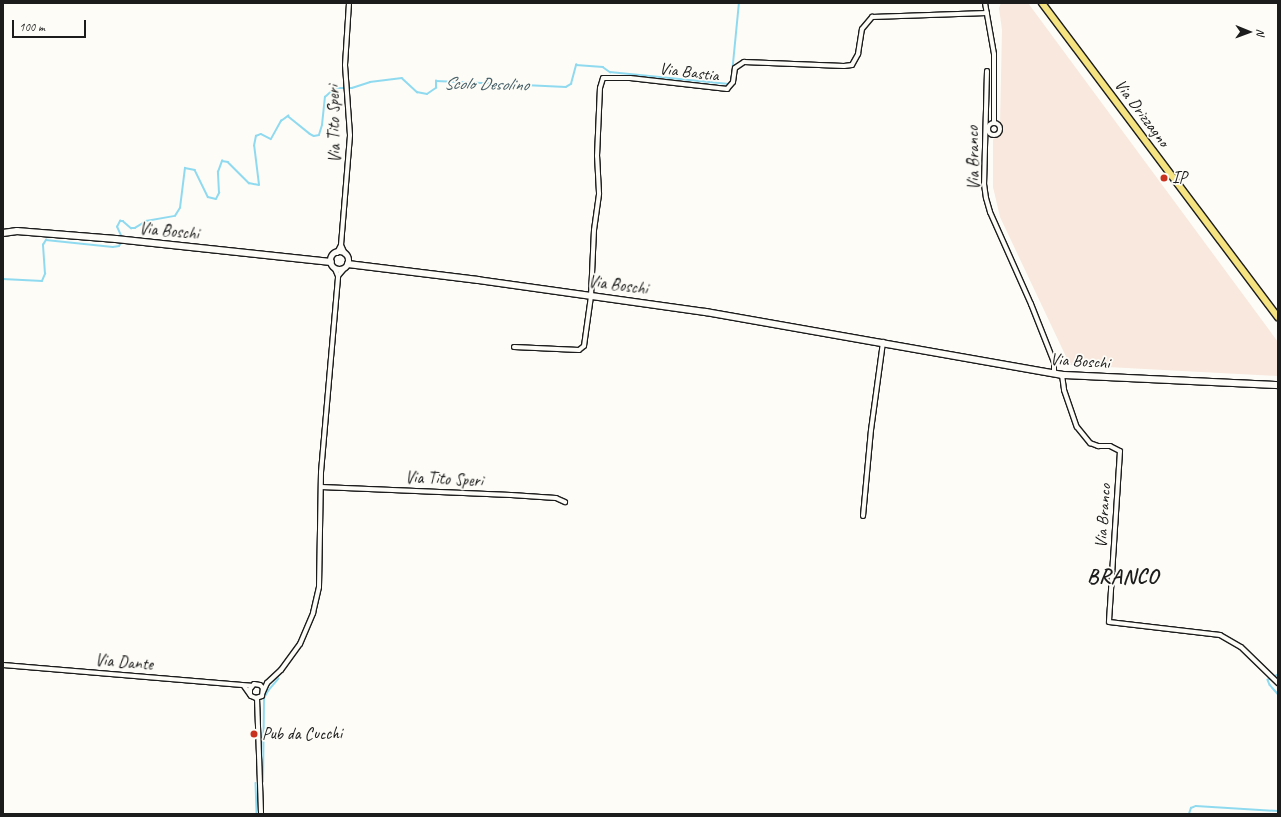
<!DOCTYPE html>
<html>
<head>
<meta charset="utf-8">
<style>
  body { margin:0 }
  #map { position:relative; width:1281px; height:817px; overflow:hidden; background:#fdfcf7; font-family:Caveat,sans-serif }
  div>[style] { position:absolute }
  .built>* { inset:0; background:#f8e8dd }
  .stream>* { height:1.5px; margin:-0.75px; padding:0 0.75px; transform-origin:0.75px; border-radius:0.75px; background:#90daf0 }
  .roads { filter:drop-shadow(1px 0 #1c1c1c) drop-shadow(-1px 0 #1c1c1c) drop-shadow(0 1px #1c1c1c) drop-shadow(0 -1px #1c1c1c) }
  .street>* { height:4px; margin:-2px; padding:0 2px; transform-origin:2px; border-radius:2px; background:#fdfcf7 }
  .street>.ring { margin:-2px; padding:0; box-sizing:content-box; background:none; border:4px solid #fdfcf7; border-radius:50% }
  .secondary>* { height:5.5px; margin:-2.75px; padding:0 2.75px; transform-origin:2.75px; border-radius:2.75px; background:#fdfcf7 }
  .secondary>.ring { margin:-2.75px; padding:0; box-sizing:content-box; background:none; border:5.5px solid #fdfcf7; border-radius:50% }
  .primary>* { height:6px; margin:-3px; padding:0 3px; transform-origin:3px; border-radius:3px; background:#f5e382 }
  .dots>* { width:11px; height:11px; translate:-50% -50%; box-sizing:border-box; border:2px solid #fdfcf7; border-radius:50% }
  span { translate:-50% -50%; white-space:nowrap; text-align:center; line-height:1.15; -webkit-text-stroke:3.5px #fdfcf7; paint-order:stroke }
  .street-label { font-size:17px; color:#1c1c1c }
  .poi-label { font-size:17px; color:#1c1c1c }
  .left { translate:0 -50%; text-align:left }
  .water-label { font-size:18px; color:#455e66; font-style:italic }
  .district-label { font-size:21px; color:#1c1c1c; font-weight:700; letter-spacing:1px }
  .frame { position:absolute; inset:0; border:4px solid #1c1c1c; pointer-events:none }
  .north { position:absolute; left:1229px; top:12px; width:40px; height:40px; -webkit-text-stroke:3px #fdfcf7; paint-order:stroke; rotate:91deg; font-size:11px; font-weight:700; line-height:16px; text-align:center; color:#1c1c1c }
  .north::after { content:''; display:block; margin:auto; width:14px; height:18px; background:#1c1c1c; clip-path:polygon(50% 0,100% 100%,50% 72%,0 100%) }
  .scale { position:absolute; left:12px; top:20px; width:74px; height:18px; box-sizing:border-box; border:2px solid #1c1c1c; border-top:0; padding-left:5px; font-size:12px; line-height:14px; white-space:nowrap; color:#1c1c1c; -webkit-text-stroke:3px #fdfcf7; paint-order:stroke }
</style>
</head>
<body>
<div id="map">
  <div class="built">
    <div style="clip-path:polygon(1001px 3px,1028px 3px,1278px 342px,1278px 376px,1070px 365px,1000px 217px,993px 187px,993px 140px,1000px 125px,1002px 30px,999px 8px)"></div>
  </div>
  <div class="stream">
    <div style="left:122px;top:238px;width:12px;rotate:-114deg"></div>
    <div style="left:117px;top:227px;width:7px;rotate:-63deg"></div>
    <div style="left:120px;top:221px;width:3px"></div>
    <div style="left:123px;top:221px;width:11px;rotate:41deg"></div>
    <div style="left:131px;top:228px;width:4px"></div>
    <div style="left:135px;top:228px;width:13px;rotate:-32deg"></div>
    <div style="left:146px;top:221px;width:29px;rotate:-10deg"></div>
    <div style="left:175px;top:216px;width:9px;rotate:-58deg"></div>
    <div style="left:180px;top:208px;width:40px;rotate:-82.9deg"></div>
    <div style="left:185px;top:168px;width:10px;rotate:11deg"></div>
    <div style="left:195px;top:170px;width:30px;rotate:64deg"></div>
    <div style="left:208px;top:197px;width:8px;rotate:14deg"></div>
    <div style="left:216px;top:199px;width:7px;rotate:-63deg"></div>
    <div style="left:219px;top:193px;width:21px;rotate:-93deg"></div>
    <div style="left:218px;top:172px;width:12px;rotate:-70deg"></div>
    <div style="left:222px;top:161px;width:6px;rotate:9deg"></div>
    <div style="left:228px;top:162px;width:30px;rotate:45deg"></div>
    <div style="left:249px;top:183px;width:10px;rotate:11deg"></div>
    <div style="left:259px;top:185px;width:39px;rotate:-97deg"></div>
    <div style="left:254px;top:146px;width:10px;rotate:-79deg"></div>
    <div style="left:256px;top:136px;width:5px;rotate:-22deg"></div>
    <div style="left:261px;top:134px;width:11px;rotate:27deg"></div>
    <div style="left:271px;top:139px;width:21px;rotate:-61deg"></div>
    <div style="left:281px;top:121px;width:9px;rotate:-36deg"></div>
    <div style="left:288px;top:116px;width:28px;rotate:39deg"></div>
    <div style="left:310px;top:134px;width:4px;rotate:27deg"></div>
    <div style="left:314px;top:136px;width:5px;rotate:-11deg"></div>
    <div style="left:319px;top:135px;width:10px;rotate:-73deg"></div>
    <div style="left:322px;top:125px;width:28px;rotate:-84deg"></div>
    <div style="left:325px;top:97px;width:13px;rotate:-42deg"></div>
    <div style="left:335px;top:88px;width:17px"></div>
    <div style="left:352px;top:88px;width:19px;rotate:-18deg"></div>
    <div style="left:370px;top:82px;width:32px;rotate:-7deg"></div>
    <div style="left:402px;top:78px;width:21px;rotate:43deg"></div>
    <div style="left:417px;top:92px;width:10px;rotate:11deg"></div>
    <div style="left:427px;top:94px;width:11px;rotate:-34deg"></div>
    <div style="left:436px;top:88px;width:7px;rotate:-90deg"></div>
    <div style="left:436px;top:81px;width:130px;rotate:2.6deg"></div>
    <div style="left:566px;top:87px;width:6px;rotate:-31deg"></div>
    <div style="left:571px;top:84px;width:20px;rotate:-75deg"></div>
    <div style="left:576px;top:65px;width:27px;rotate:4deg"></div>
    <div style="left:603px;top:67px;width:9px;rotate:36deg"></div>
    <div style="left:610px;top:72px;width:122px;rotate:5.7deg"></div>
    <div style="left:731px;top:84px;width:81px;rotate:-84.4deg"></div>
    <div style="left:3px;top:279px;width:39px;rotate:3deg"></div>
    <div style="left:42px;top:281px;width:8px;rotate:-67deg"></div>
    <div style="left:45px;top:274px;width:29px;rotate:-94deg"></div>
    <div style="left:43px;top:245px;width:6px;rotate:-59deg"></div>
    <div style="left:46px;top:240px;width:67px;rotate:6deg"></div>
    <div style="left:113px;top:247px;width:6px;rotate:-9deg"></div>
    <div style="left:119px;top:246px;width:5px;rotate:-53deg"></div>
    <div style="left:1278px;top:675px;width:11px;rotate:153deg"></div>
    <div style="left:1268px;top:680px;width:5px;rotate:68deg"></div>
    <div style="left:1270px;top:685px;width:12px;rotate:48deg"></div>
    <div style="left:263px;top:782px;width:84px;rotate:-89.3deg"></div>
    <div style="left:264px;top:698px;width:8px;rotate:-60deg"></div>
    <div style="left:268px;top:691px;width:16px;rotate:-50deg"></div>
    <div style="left:256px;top:783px;width:31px;rotate:88deg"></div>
    <div style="left:1189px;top:814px;width:6px;rotate:-72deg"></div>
    <div style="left:1191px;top:808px;width:5px;rotate:-22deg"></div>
    <div style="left:1196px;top:806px;width:82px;rotate:3.5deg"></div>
  </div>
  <div class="roads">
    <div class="street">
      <div style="left:985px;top:3px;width:52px;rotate:80deg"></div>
      <div style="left:994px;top:54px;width:68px;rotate:90deg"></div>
      <div style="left:987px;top:71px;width:113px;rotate:91.5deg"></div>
      <div style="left:984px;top:184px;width:14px;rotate:82deg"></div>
      <div style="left:986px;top:198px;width:15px;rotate:74deg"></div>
      <div style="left:990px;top:212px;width:101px;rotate:66deg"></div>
      <div style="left:1031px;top:304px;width:62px;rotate:68.4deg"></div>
      <div style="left:1054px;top:362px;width:12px;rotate:90deg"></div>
      <div class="ring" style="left:988px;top:123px;width:8px;height:8px"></div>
      <div style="left:341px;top:245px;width:10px;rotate:66deg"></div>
      <div style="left:337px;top:253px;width:9px;rotate:-63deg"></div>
      <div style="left:341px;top:245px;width:110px;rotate:-85.3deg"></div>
      <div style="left:350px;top:135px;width:70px;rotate:-94.1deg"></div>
      <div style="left:345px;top:65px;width:62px;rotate:-86.3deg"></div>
      <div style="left:338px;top:276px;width:8px;rotate:-50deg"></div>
      <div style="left:514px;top:347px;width:65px;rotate:2.6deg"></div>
      <div style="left:579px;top:350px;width:6px;rotate:-39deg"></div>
      <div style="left:584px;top:346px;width:50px;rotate:-82deg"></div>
      <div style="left:591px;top:296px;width:66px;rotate:-87.4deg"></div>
      <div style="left:594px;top:230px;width:37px;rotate:-82deg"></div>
      <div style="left:599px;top:193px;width:37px;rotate:-93deg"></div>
      <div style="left:597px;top:156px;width:68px;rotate:-87.5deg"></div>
      <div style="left:600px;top:88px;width:10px;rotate:-73deg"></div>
      <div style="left:603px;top:78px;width:27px"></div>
      <div style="left:630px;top:78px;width:98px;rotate:6.5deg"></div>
      <div style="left:727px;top:89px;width:9px;rotate:-49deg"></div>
      <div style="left:733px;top:82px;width:14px;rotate:-82deg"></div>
      <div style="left:735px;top:68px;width:11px;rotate:-34deg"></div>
      <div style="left:744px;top:62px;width:100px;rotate:2.3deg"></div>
      <div style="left:844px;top:66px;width:8px;rotate:-7deg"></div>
      <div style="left:852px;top:65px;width:13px;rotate:-61deg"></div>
      <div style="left:858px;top:54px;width:25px;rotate:-81deg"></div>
      <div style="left:862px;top:29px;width:16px;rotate:-50deg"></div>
      <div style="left:872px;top:17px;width:115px;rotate:-2deg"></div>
      <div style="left:1062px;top:375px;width:15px;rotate:82deg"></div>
      <div style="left:1064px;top:390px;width:39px;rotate:71deg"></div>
      <div style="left:1077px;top:427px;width:21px;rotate:51deg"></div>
      <div style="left:1090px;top:443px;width:9px;rotate:21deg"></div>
      <div style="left:1098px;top:446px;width:12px"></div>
      <div style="left:1110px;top:446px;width:11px;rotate:27deg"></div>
      <div style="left:1120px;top:451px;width:171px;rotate:93.7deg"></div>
      <div style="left:1109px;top:622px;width:112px;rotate:6.7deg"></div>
      <div style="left:1220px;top:635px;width:24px;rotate:30deg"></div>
      <div style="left:1241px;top:647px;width:52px;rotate:44.2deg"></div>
      <div style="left:321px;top:487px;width:190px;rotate:2.4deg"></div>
      <div style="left:511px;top:495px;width:45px;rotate:3.8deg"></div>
      <div style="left:556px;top:498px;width:10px;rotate:24deg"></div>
      <div style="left:863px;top:516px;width:86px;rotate:-84.7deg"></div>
      <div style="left:871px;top:430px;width:89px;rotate:-82.2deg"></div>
      <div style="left:3px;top:665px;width:249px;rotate:4.8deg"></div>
      <div style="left:244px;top:686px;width:12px;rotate:55deg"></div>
      <div style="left:251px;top:696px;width:5px;rotate:22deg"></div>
      <div style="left:256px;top:698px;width:6px;rotate:-18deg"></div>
      <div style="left:262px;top:696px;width:8px;rotate:-83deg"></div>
      <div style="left:263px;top:688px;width:4px;rotate:-135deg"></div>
      <div style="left:260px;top:685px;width:6px;rotate:-171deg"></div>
      <div style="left:254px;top:684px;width:6px;rotate:129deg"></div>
      <div style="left:250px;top:689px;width:5px;rotate:90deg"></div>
      <div style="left:263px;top:692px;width:10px;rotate:-66deg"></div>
      <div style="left:267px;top:683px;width:19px;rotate:-43deg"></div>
      <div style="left:281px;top:670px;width:32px;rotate:-54deg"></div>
      <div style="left:300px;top:644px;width:34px;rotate:-67deg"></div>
      <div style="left:313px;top:613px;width:27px;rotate:-77deg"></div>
      <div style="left:319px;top:587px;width:115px;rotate:-89deg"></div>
      <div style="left:321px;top:472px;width:197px;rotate:-85deg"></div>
      <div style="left:338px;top:276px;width:8px;rotate:-113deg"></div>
      <div style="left:257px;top:698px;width:116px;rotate:88deg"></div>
    </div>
    <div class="secondary">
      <div style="left:3px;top:233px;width:14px;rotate:-8deg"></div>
      <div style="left:17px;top:231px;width:99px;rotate:4.6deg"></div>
      <div style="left:116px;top:239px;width:216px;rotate:6.1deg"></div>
      <div class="ring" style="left:331px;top:252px;width:12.5px;height:12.5px"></div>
      <div style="left:348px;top:264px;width:131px;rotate:7deg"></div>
      <div style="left:478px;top:280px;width:230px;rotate:8deg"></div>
      <div style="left:706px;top:312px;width:362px;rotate:10deg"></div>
      <div style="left:1062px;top:375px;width:216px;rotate:2.7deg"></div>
    </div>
    <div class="primary">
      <div style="left:1042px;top:3px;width:393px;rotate:53.1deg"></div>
    </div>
  </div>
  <div class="dots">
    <div style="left:1164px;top:178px;background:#c8321e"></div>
    <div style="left:254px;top:734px;background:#c8321e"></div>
  </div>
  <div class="street-label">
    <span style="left:689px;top:72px;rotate:7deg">Via Bastia</span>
    <span style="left:1142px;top:113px;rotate:53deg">Via Drizzagno</span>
    <span style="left:334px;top:124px;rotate:-91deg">Via Tito Speri</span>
    <span style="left:973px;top:158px;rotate:-91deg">Via Branco</span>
    <span style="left:169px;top:231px;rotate:6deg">Via Boschi</span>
    <span style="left:618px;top:285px;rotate:8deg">Via Boschi</span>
    <span style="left:1080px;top:361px;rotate:4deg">Via Boschi</span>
    <span style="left:444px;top:479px;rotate:3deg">Via Tito Speri</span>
    <span style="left:1103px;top:516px;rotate:-86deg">Via Branco</span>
    <span style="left:124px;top:662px;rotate:5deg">Via Dante</span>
  </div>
  <div class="poi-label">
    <span class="left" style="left:1172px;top:178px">IP</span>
    <span class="left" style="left:262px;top:734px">Pub da Cucchi</span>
  </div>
  <div class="water-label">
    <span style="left:486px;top:84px;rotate:1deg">Scolo Desolino</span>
  </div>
  <div class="district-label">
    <span style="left:1123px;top:576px">BRANCO</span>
  </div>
  <div class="frame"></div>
  <div class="north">N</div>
  <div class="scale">100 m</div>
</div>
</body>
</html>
